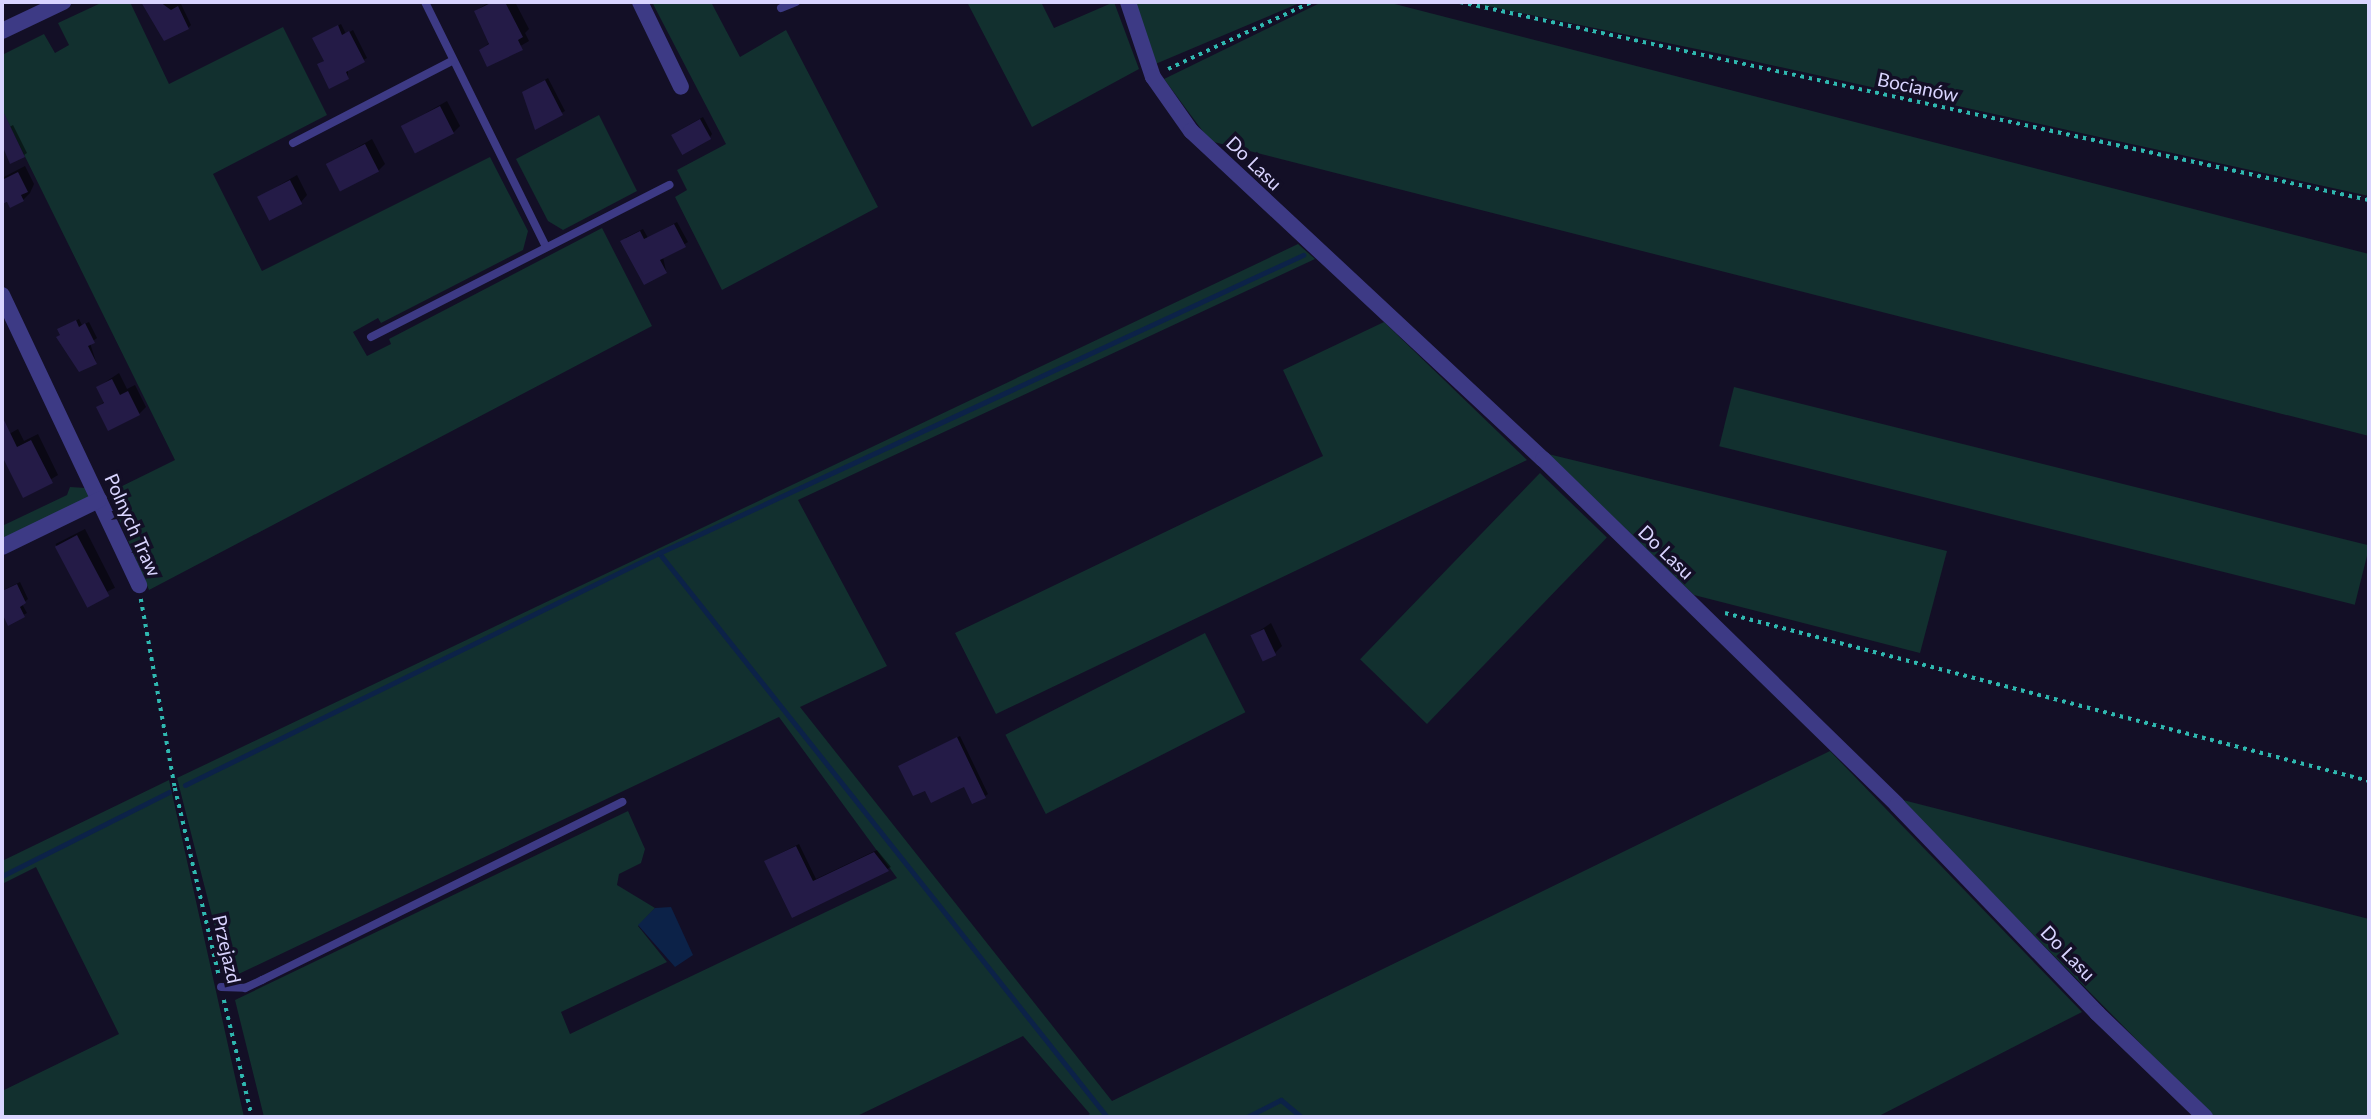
<!DOCTYPE html>
<html>
<head>
<meta charset="utf-8">
<style>
  body { margin:0 }
  #map { position:relative; width:2371px; height:1119px; overflow:hidden; background:#130f26; font-family:Lato,sans-serif }
  div>[style] { position:absolute }
  .green>* { inset:0; background:#12302f; transform-origin:0 0 }
  .water>* { inset:0; background:#0c2248 }
  .shadow>* { inset:0; background:#0007; transform-origin:0 0 }
  .stream>* { height:5px; margin:-2.5px; padding:0 2.5px; transform-origin:2.5px; border-radius:2.5px; background:#0c2248 }
  .building>* { inset:0; background:#241b47; transform-origin:0 0 }
  .path>* { height:3.5px; margin-top:-1.75px; transform-origin:0; background:repeating-linear-gradient(90deg,#2fb8b0 0 3.5px,transparent 0 8.5px) }
  .lane>* { height:8px; margin:-4px; padding:0 4px; transform-origin:4px; border-radius:4px; background:#3d3a85 }
  .street>* { height:16px; margin:-8px; padding:0 8px; transform-origin:8px; border-radius:8px; background:#3d3a85 }
  span { translate:-50% -50%; white-space:nowrap; text-align:center; line-height:1.15; -webkit-text-stroke:7px #130f26; paint-order:stroke }
  .street-label { font-size:19px; color:#d9d4ff }
  .frame { position:absolute; inset:0; border:4px solid #d9d4ff; pointer-events:none }
</style>
</head>
<body>
<div id="map">
  <div class="green">
    <div style="clip-path:polygon(103px 2px,130px 2px,169px 84px,283px 27px,327px 115px,213px 174px,262px 271px,490px 157px,528px 231px,523px 250px,381px 323px,378px 318px,353px 332px,367px 356px,391px 344px,389px 339px,602px 228px,652px 326px,149px 590px,108px 493px,175px 460px,2px 110px,2px 55px,44px 34px,55px 53px,69px 45px,58px 23px)"></div>
    <div style="clip-path:polygon(652px 2px,711px 2px,740px 57px,786px 30px,878px 207px,722px 290px,675px 197px,687px 190px,677px 170px,726px 144px)"></div>
    <div style="clip-path:polygon(967px 2px,1041px 2px,1054px 28px,1114px 2px,1139px 69px,1032px 127px)"></div>
    <div style="clip-path:polygon(1135px 2px,1302px 2px,1153px 65px)"></div>
    <div style="clip-path:polygon(1322px 2px,1387px 2px,2369px 254px,2369px 436px,1210px 141px,1164px 79px)"></div>
    <div style="clip-path:polygon(1468px 2px,2369px 2px,2369px 196px,1716px 53px)"></div>
    <div style="clip-path:polygon(599px 115px,637px 191px,563px 230px,548px 221px,516px 159px)"></div>
    <div style="clip-path:polygon(1298px 244px,1315px 259px,798px 500px,887px 666px,800px 707px,1112px 1101px,1830px 751px,2082px 1012px,1877px 1117px,1085px 1117px,1090px 1114px,1023px 1036px,855px 1117px,264px 1117px,235px 1000px,628px 811px,645px 849px,641px 863px,619px 874px,617px 885px,655px 908px,638px 926px,667px 962px,561px 1012px,570px 1034px,897px 878px,779px 717px,228px 979px,177px 778px)"></div>
    <div style="clip-path:polygon(1384px 322px,1527px 460px,996px 714px,955px 633px,1323px 456px,1283px 370px)"></div>
    <div style="left:1734px;top:387px;width:655px;height:61px;rotate:14deg"></div>
    <div style="clip-path:polygon(1548px 454px,1947px 551px,1920px 653px,1694px 595px)"></div>
    <div style="left:1540px;top:473px;width:93px;height:259px;rotate:44deg"></div>
    <div style="clip-path:polygon(70px 487px,86px 488px,89px 497px,2px 541px,2px 526px,67px 495px)"></div>
    <div style="left:1205px;top:633px;width:89px;height:224px;rotate:63deg"></div>
    <div style="clip-path:polygon(169px 780px,244px 1117px,2px 1117px,2px 1091px,119px 1034px,36px 867px,2px 884px,2px 861px)"></div>
    <div style="clip-path:polygon(1899px 799px,2369px 919px,2369px 1117px,2213px 1117px)"></div>
  </div>
  <div class="water">
    <div style="clip-path:polygon(671px 907px,693px 955px,675px 967px,638px 925px,655px 908px)"></div>
  </div>
  <div class="shadow">
    <div style="clip-path:polygon(164px 2px,181px 4px,191px 25px,188px 28px,144px 3px)"></div>
    <div style="clip-path:polygon(489px 2px,515px 2px,529px 29px,525px 33px,529px 41px,488px 65px,481px 50px,490px 42px,476px 11px)"></div>
    <div style="clip-path:polygon(341px 24px,346px 34px,353px 30px,367px 58px,348px 69px,348px 78px,319px 65px,325px 60px,317px 36px)"></div>
    <div style="clip-path:polygon(548px 78px,565px 111px,536px 127px,524px 92px)"></div>
    <div style="clip-path:polygon(447px 101px,460px 126px,453px 133px,403px 126px)"></div>
    <div style="clip-path:polygon(703px 117px,712px 134px,710px 137px,673px 134px)"></div>
    <div style="clip-path:polygon(13px 125px,27px 153px,24px 155px,2px 143px,2px 131px)"></div>
    <div style="clip-path:polygon(372px 139px,385px 164px,378px 171px,328px 164px)"></div>
    <div style="clip-path:polygon(25px 166px,34px 184px,30px 193px,23px 200px,2px 203px,2px 178px)"></div>
    <div style="clip-path:polygon(297px 175px,307px 195px,301px 202px,259px 197px)"></div>
    <div style="clip-path:polygon(677px 222px,688px 242px,663px 257px,666px 271px,625px 238px,643px 229px,648px 238px)"></div>
    <div style="clip-path:polygon(79px 319px,82px 325px,89px 322px,97px 338px,90px 343px,96px 362px,60px 329px)"></div>
    <div style="clip-path:polygon(119px 373px,127px 389px,135px 385px,146px 407px,139px 414px,98px 407px,105px 401px,98px 387px)"></div>
    <div style="clip-path:polygon(18px 429px,24px 441px,38px 434px,58px 475px,23px 496px,2px 452px,2px 438px)"></div>
    <div style="left:85px;top:529px;width:66px;height:33px;rotate:63deg"></div>
    <div style="clip-path:polygon(20px 582px,28px 599px,22px 604px,27px 613px,8px 623px,2px 609px,2px 591px)"></div>
    <div style="clip-path:polygon(1271px 623px,1282px 646px,1275px 653px,1252px 636px)"></div>
    <div style="clip-path:polygon(960px 736px,988px 794px,985px 796px,965px 785px,926px 788px,900px 766px)"></div>
    <div style="clip-path:polygon(799px 844px,816px 879px,877px 850px,891px 867px,793px 916px,769px 859px)"></div>
  </div>
  <div class="stream">
    <div style="left:659px;top:553px;width:720px;rotate:51.54deg"></div>
    <div style="left:185px;top:785px;width:528px;rotate:-26.08deg"></div>
    <div style="left:659px;top:553px;width:710px;rotate:-24.83deg"></div>
    <div style="left:2px;top:876px;width:187px;rotate:-26.7deg"></div>
    <div style="left:1247px;top:1117px;width:38px;rotate:-27deg"></div>
    <div style="left:1281px;top:1100px;width:26px;rotate:40deg"></div>
  </div>
  <div class="building">
    <div style="clip-path:polygon(141px 2px,160px 2px,171px 10px,178px 6px,189px 29px,164px 41px)"></div>
    <div style="clip-path:polygon(493px 2px,505px 2px,523px 37px,518px 40px,523px 50px,487px 67px,479px 50px,489px 44px,474px 11px)"></div>
    <div style="clip-path:polygon(338px 25px,342px 35px,349px 31px,365px 62px,346px 72px,349px 79px,329px 89px,317px 64px,324px 61px,312px 38px)"></div>
    <div style="clip-path:polygon(545px 80px,563px 115px,535px 130px,522px 92px)"></div>
    <div style="left:440px;top:106px;width:31px;height:44px;rotate:63deg"></div>
    <div style="clip-path:polygon(2px 109px,25px 157px,10px 164px,2px 145px)"></div>
    <div style="left:700px;top:119px;width:23px;height:33px;rotate:61deg"></div>
    <div style="left:365px;top:144px;width:31px;height:44px;rotate:63deg"></div>
    <div style="clip-path:polygon(18px 172px,28px 192px,21px 195px,24px 201px,10px 208px,7px 202px,2px 204px,2px 180px)"></div>
    <div style="left:290px;top:180px;width:27px;height:37px;rotate:63deg"></div>
    <div style="clip-path:polygon(674px 224px,686px 247px,660px 260px,667px 273px,644px 285px,620px 241px,640px 231px,644px 239px)"></div>
    <div style="clip-path:polygon(76px 320px,79px 327px,85px 323px,95px 343px,88px 346px,97px 364px,79px 372px,56px 337px,60px 335px,57px 329px)"></div>
    <div style="clip-path:polygon(112px 379px,120px 395px,128px 391px,140px 415px,108px 431px,96px 407px,104px 403px,96px 387px)"></div>
    <div style="clip-path:polygon(2px 416px,17px 447px,31px 440px,53px 483px,23px 498px,2px 456px)"></div>
    <div style="left:77px;top:535px;width:69px;height:25px;rotate:62deg"></div>
    <div style="clip-path:polygon(17px 584px,26px 603px,20px 607px,25px 617px,8px 626px,2px 613px,2px 591px)"></div>
    <div style="left:1264px;top:629px;width:29px;height:15px;rotate:65deg"></div>
    <div style="clip-path:polygon(957px 737px,986px 798px,972px 804px,964px 787px,931px 803px,925px 791px,913px 796px,898px 766px)"></div>
    <div style="clip-path:polygon(796px 846px,813px 881px,874px 852px,889px 871px,792px 918px,764px 861px)"></div>
  </div>
  <div class="path">
    <div style="left:1460px;top:2px;width:930px;rotate:12.29deg"></div>
    <div style="left:1168px;top:69px;width:159px;rotate:-25deg"></div>
    <div style="left:141px;top:599px;width:192px;rotate:79.8deg"></div>
    <div style="left:175px;top:788px;width:192px;rotate:76.8deg"></div>
    <div style="left:1725px;top:613px;width:666px;rotate:14.62deg"></div>
    <div style="left:224px;top:1000px;width:120px;rotate:76.5deg"></div>
  </div>
  <div class="lane">
    <div style="left:425px;top:2px;width:273px;rotate:63.7deg"></div>
    <div style="left:781px;top:8px;width:16px;rotate:-22deg"></div>
    <div style="left:293px;top:143px;width:179px;rotate:-27.3deg"></div>
    <div style="left:371px;top:337px;width:335px;rotate:-27deg"></div>
    <div style="left:221px;top:987px;width:24px;rotate:2deg"></div>
    <div style="left:245px;top:988px;width:19px;rotate:-25deg"></div>
    <div style="left:262px;top:980px;width:402px;rotate:-26.3deg"></div>
  </div>
  <div class="street">
    <div style="left:640px;top:2px;width:94px;rotate:64.2deg"></div>
    <div style="left:1128px;top:2px;width:79px;rotate:71.6deg"></div>
    <div style="left:1153px;top:77px;width:66px;rotate:54.9deg"></div>
    <div style="left:1191px;top:131px;width:481px;rotate:43deg"></div>
    <div style="left:1543px;top:459px;width:495px;rotate:44.3deg"></div>
    <div style="left:1897px;top:805px;width:289px;rotate:46.1deg"></div>
    <div style="left:2097px;top:1013px;width:150px;rotate:43.9deg"></div>
    <div style="left:2px;top:31px;width:68px;rotate:-25.4deg"></div>
    <div style="left:2px;top:295px;width:321px;rotate:64.7deg"></div>
    <div style="left:2px;top:547px;width:108px;rotate:-25.9deg"></div>
  </div>
  <div class="street-label">
    <span style="left:1918px;top:87px;rotate:12deg">Bocianów</span>
    <span style="left:1254px;top:163px;rotate:44deg">Do Lasu</span>
    <span style="left:133px;top:525px;rotate:66deg">Polnych Traw</span>
    <span style="left:1666px;top:552px;rotate:44deg">Do Lasu</span>
    <span style="left:227px;top:949px;rotate:77deg">Przejazd</span>
    <span style="left:2068px;top:953px;rotate:46deg">Do Lasu</span>
  </div>
  <div class="frame"></div>
</div>
</body>
</html>
